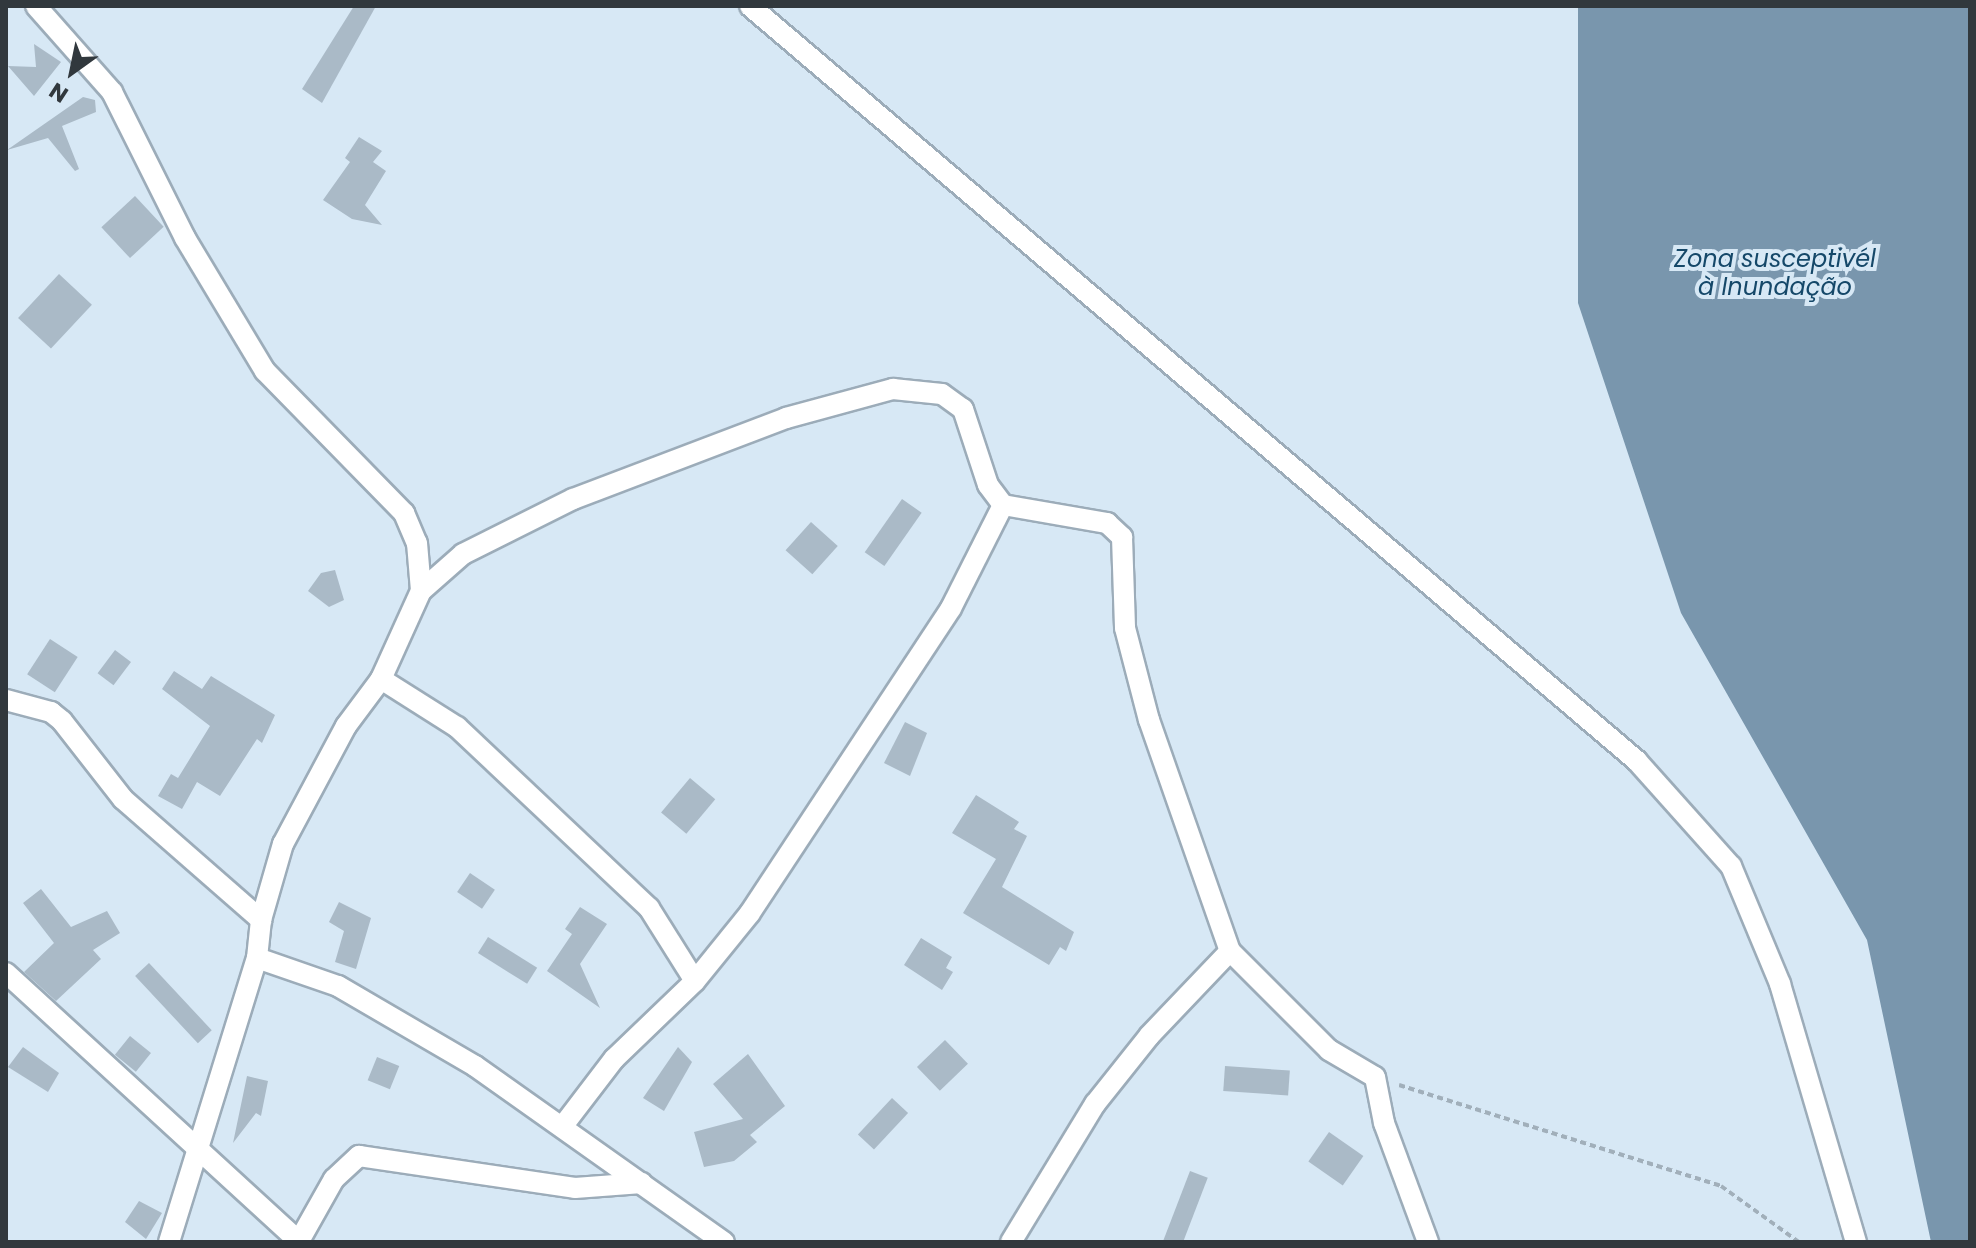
<!DOCTYPE html>
<html>
<head>
<meta charset="utf-8">
<style>
  body { margin:0 }
  #map { position:relative; width:1976px; height:1248px; overflow:hidden; background:#d7e8f5; font-family:Poppins,sans-serif }
  div>[style] { position:absolute }
  .water>* { inset:0; background:#7996ad }
  .building>* { inset:0; background:#aabac7; transform-origin:0 0 }
  .path>* { height:4px; margin-top:-2px; transform-origin:0; background:repeating-linear-gradient(90deg,#a1afba 0 6px,transparent 0 10px) }
  .roads { filter:drop-shadow(2px 0 #9cacb9) drop-shadow(-2px 0 #9cacb9) drop-shadow(0 2px #9cacb9) drop-shadow(0 -2px #9cacb9) }
  .street>* { height:20px; margin:-10px; padding:0 10px; transform-origin:10px; border-radius:10px; background:#fff }
  span { translate:-50% -50%; white-space:nowrap; text-align:center; line-height:1.15; -webkit-text-stroke:8px #d7e8f5; paint-order:stroke }
  .water-label { font-size:24px; color:#154869; font-style:italic }
  .frame { position:absolute; inset:0; border:8px solid #31383d; pointer-events:none }
  .north { position:absolute; left:32px; top:32px; width:80px; height:80px; -webkit-text-stroke:6px #d7e8f5; paint-order:stroke; rotate:213deg; font-size:22px; font-weight:700; line-height:32px; text-align:center; color:#31383d }
  .north::after { content:''; display:block; margin:auto; width:28px; height:36px; background:#31383d; clip-path:polygon(50% 0,100% 100%,50% 72%,0 100%) }
</style>
</head>
<body>
<div id="map">
  <div class="water">
    <div style="clip-path:polygon(1578px 6px,1970px 6px,1970px 1242px,1931px 1242px,1867px 940px,1681px 613px,1578px 303px)"></div>
  </div>
  <div class="building">
    <div style="clip-path:polygon(354px 6px,376px 6px,322px 103px,302px 89px)"></div>
    <div style="clip-path:polygon(34px 44px,61px 62px,34px 96px,8px 66px,36px 67px)"></div>
    <div style="clip-path:polygon(83px 97px,95px 100px,96px 112px,62px 126px,79px 169px,75px 171px,48px 138px,7px 150px)"></div>
    <div style="clip-path:polygon(359px 137px,382px 151px,373px 162px,386px 171px,365px 205px,382px 225px,352px 219px,323px 200px,350px 162px,345px 158px)"></div>
    <div style="left:135px;top:196px;width:42px;height:46px;rotate:47deg"></div>
    <div style="left:59px;top:274px;width:45px;height:60px;rotate:43deg"></div>
    <div style="left:902px;top:499px;width:24px;height:65px;rotate:35deg"></div>
    <div style="left:811px;top:522px;width:36px;height:38px;rotate:42deg"></div>
    <div style="clip-path:polygon(335px 570px,344px 600px,329px 607px,308px 591px,321px 573px)"></div>
    <div style="left:50px;top:639px;width:33px;height:42px;rotate:33deg"></div>
    <div style="left:115px;top:650px;width:20px;height:29px;rotate:37deg"></div>
    <div style="clip-path:polygon(174px 671px,202px 689px,211px 676px,275px 715px,262px 743px,257px 739px,220px 796px,197px 782px,182px 809px,158px 796px,171px 774px,178px 778px,210px 726px,162px 689px)"></div>
    <div style="clip-path:polygon(905px 722px,927px 733px,910px 776px,884px 763px)"></div>
    <div style="left:690px;top:778px;width:33px;height:45px;rotate:40deg"></div>
    <div style="clip-path:polygon(976px 795px,1019px 822px,1014px 829px,1027px 836px,1002px 887px,1074px 932px,1066px 951px,1060px 947px,1049px 965px,963px 913px,996px 859px,952px 833px)"></div>
    <div style="left:470px;top:873px;width:30px;height:23px;rotate:34deg"></div>
    <div style="clip-path:polygon(41px 889px,71px 927px,107px 911px,120px 933px,93px 950px,101px 959px,56px 1001px,24px 972px,54px 943px,23px 903px)"></div>
    <div style="clip-path:polygon(339px 902px,371px 918px,356px 969px,335px 962px,344px 931px,329px 922px)"></div>
    <div style="clip-path:polygon(580px 907px,607px 924px,580px 964px,600px 1008px,547px 971px,572px 934px,565px 929px)"></div>
    <div style="left:488px;top:937px;width:58px;height:19px;rotate:32deg"></div>
    <div style="clip-path:polygon(921px 938px,952px 957px,946px 968px,953px 972px,942px 990px,904px 965px)"></div>
    <div style="left:149px;top:963px;width:92px;height:19px;rotate:47deg"></div>
    <div style="left:130px;top:1036px;width:27px;height:24px;rotate:39deg"></div>
    <div style="left:945px;top:1040px;width:33px;height:39px;rotate:46deg"></div>
    <div style="clip-path:polygon(23px 1047px,59px 1073px,48px 1092px,8px 1067px)"></div>
    <div style="clip-path:polygon(678px 1047px,692px 1062px,664px 1111px,643px 1098px)"></div>
    <div style="clip-path:polygon(748px 1054px,785px 1106px,750px 1135px,757px 1142px,734px 1161px,704px 1167px,694px 1132px,743px 1119px,713px 1084px)"></div>
    <div style="left:377px;top:1057px;width:24px;height:25px;rotate:22deg"></div>
    <div style="left:1225px;top:1066px;width:65px;height:25px;rotate:4deg"></div>
    <div style="clip-path:polygon(247px 1076px,268px 1081px,261px 1116px,256px 1113px,233px 1143px)"></div>
    <div style="left:892px;top:1098px;width:22px;height:50px;rotate:43deg"></div>
    <div style="left:1329px;top:1132px;width:42px;height:36px;rotate:35deg"></div>
    <div style="left:1190px;top:1171px;width:19px;height:75px;rotate:21deg"></div>
    <div style="clip-path:polygon(139px 1201px,162px 1213px,146px 1239px,125px 1222px)"></div>
  </div>
  <div class="path">
    <div style="left:1399px;top:1085px;width:337px;rotate:17.4deg"></div>
    <div style="left:1721px;top:1186px;width:96px;rotate:35.7deg"></div>
  </div>
  <div class="roads">
    <div class="street">
      <div style="left:36px;top:6px;width:115px;rotate:48.5deg"></div>
      <div style="left:112px;top:92px;width:163px;rotate:63.4deg"></div>
      <div style="left:185px;top:238px;width:155px;rotate:59deg"></div>
      <div style="left:265px;top:371px;width:199px;rotate:45.6deg"></div>
      <div style="left:404px;top:513px;width:33px;rotate:67deg"></div>
      <div style="left:417px;top:543px;width:48px;rotate:85.2deg"></div>
      <div style="left:750px;top:6px;width:1165px;rotate:40.4deg"></div>
      <div style="left:1637px;top:761px;width:141px;rotate:48.2deg"></div>
      <div style="left:1731px;top:866px;width:128px;rotate:67.4deg"></div>
      <div style="left:1780px;top:984px;width:269px;rotate:73.6deg"></div>
      <div style="left:381px;top:679px;width:90px;rotate:32.3deg"></div>
      <div style="left:457px;top:727px;width:264px;rotate:43.3deg"></div>
      <div style="left:649px;top:908px;width:86px;rotate:57.8deg"></div>
      <div style="left:6px;top:700px;width:47px;rotate:14.9deg"></div>
      <div style="left:51px;top:712px;width:14px;rotate:39deg"></div>
      <div style="left:62px;top:721px;width:99px;rotate:52deg"></div>
      <div style="left:123px;top:799px;width:184px;rotate:41.2deg"></div>
      <div style="left:257px;top:958px;width:86px;rotate:19.1deg"></div>
      <div style="left:338px;top:986px;width:159px;rotate:30.3deg"></div>
      <div style="left:475px;top:1066px;width:305px;rotate:35.3deg"></div>
      <div style="left:6px;top:973px;width:398px;rotate:42.5deg"></div>
      <div style="left:562px;top:1127px;width:86px;rotate:-52.6deg"></div>
      <div style="left:614px;top:1059px;width:112px;rotate:-43.9deg"></div>
      <div style="left:695px;top:981px;width:87px;rotate:-51deg"></div>
      <div style="left:750px;top:913px;width:365px;rotate:-56.6deg"></div>
      <div style="left:951px;top:608px;width:115px;rotate:-63.2deg"></div>
      <div style="left:299px;top:1241px;width:71px;rotate:-60.6deg"></div>
      <div style="left:334px;top:1179px;width:34px;rotate:-43deg"></div>
      <div style="left:359px;top:1156px;width:218px;rotate:8.4deg"></div>
      <div style="left:575px;top:1188px;width:67px;rotate:-4.3deg"></div>
      <div style="left:169px;top:1242px;width:297px;rotate:-72.8deg"></div>
      <div style="left:257px;top:958px;width:38px;rotate:-84deg"></div>
      <div style="left:261px;top:920px;width:79px;rotate:-73.9deg"></div>
      <div style="left:283px;top:844px;width:134px;rotate:-61.9deg"></div>
      <div style="left:346px;top:726px;width:59px;rotate:-53.3deg"></div>
      <div style="left:381px;top:679px;width:97px;rotate:-65.6deg"></div>
      <div style="left:421px;top:591px;width:56px;rotate:-41.4deg"></div>
      <div style="left:463px;top:554px;width:123px;rotate:-26.6deg"></div>
      <div style="left:573px;top:499px;width:228px;rotate:-20.8deg"></div>
      <div style="left:786px;top:418px;width:111px;rotate:-15.2deg"></div>
      <div style="left:893px;top:389px;width:49px;rotate:5.8deg"></div>
      <div style="left:942px;top:394px;width:26px;rotate:36deg"></div>
      <div style="left:963px;top:409px;width:80px;rotate:71.8deg"></div>
      <div style="left:988px;top:485px;width:25px;rotate:53deg"></div>
      <div style="left:1003px;top:505px;width:106px;rotate:9.8deg"></div>
      <div style="left:1107px;top:523px;width:21px;rotate:43deg"></div>
      <div style="left:1122px;top:537px;width:91px;rotate:88.1deg"></div>
      <div style="left:1125px;top:628px;width:95px;rotate:75.4deg"></div>
      <div style="left:1149px;top:720px;width:245px;rotate:70.7deg"></div>
      <div style="left:1230px;top:951px;width:140px;rotate:45deg"></div>
      <div style="left:1329px;top:1050px;width:53px;rotate:30.4deg"></div>
      <div style="left:1375px;top:1077px;width:47px;rotate:78.9deg"></div>
      <div style="left:1384px;top:1123px;width:127px;rotate:69.7deg"></div>
      <div style="left:1011px;top:1242px;width:162px;rotate:-58.7deg"></div>
      <div style="left:1095px;top:1104px;width:87px;rotate:-51.5deg"></div>
      <div style="left:1149px;top:1036px;width:117px;rotate:-46.4deg"></div>
    </div>
  </div>
  <div class="water-label">
    <span style="left:1775px;top:273px">Zona susceptivél<br>à Inundação</span>
  </div>
  <div class="frame"></div>
  <div class="north">N</div>
</div>
</body>
</html>
